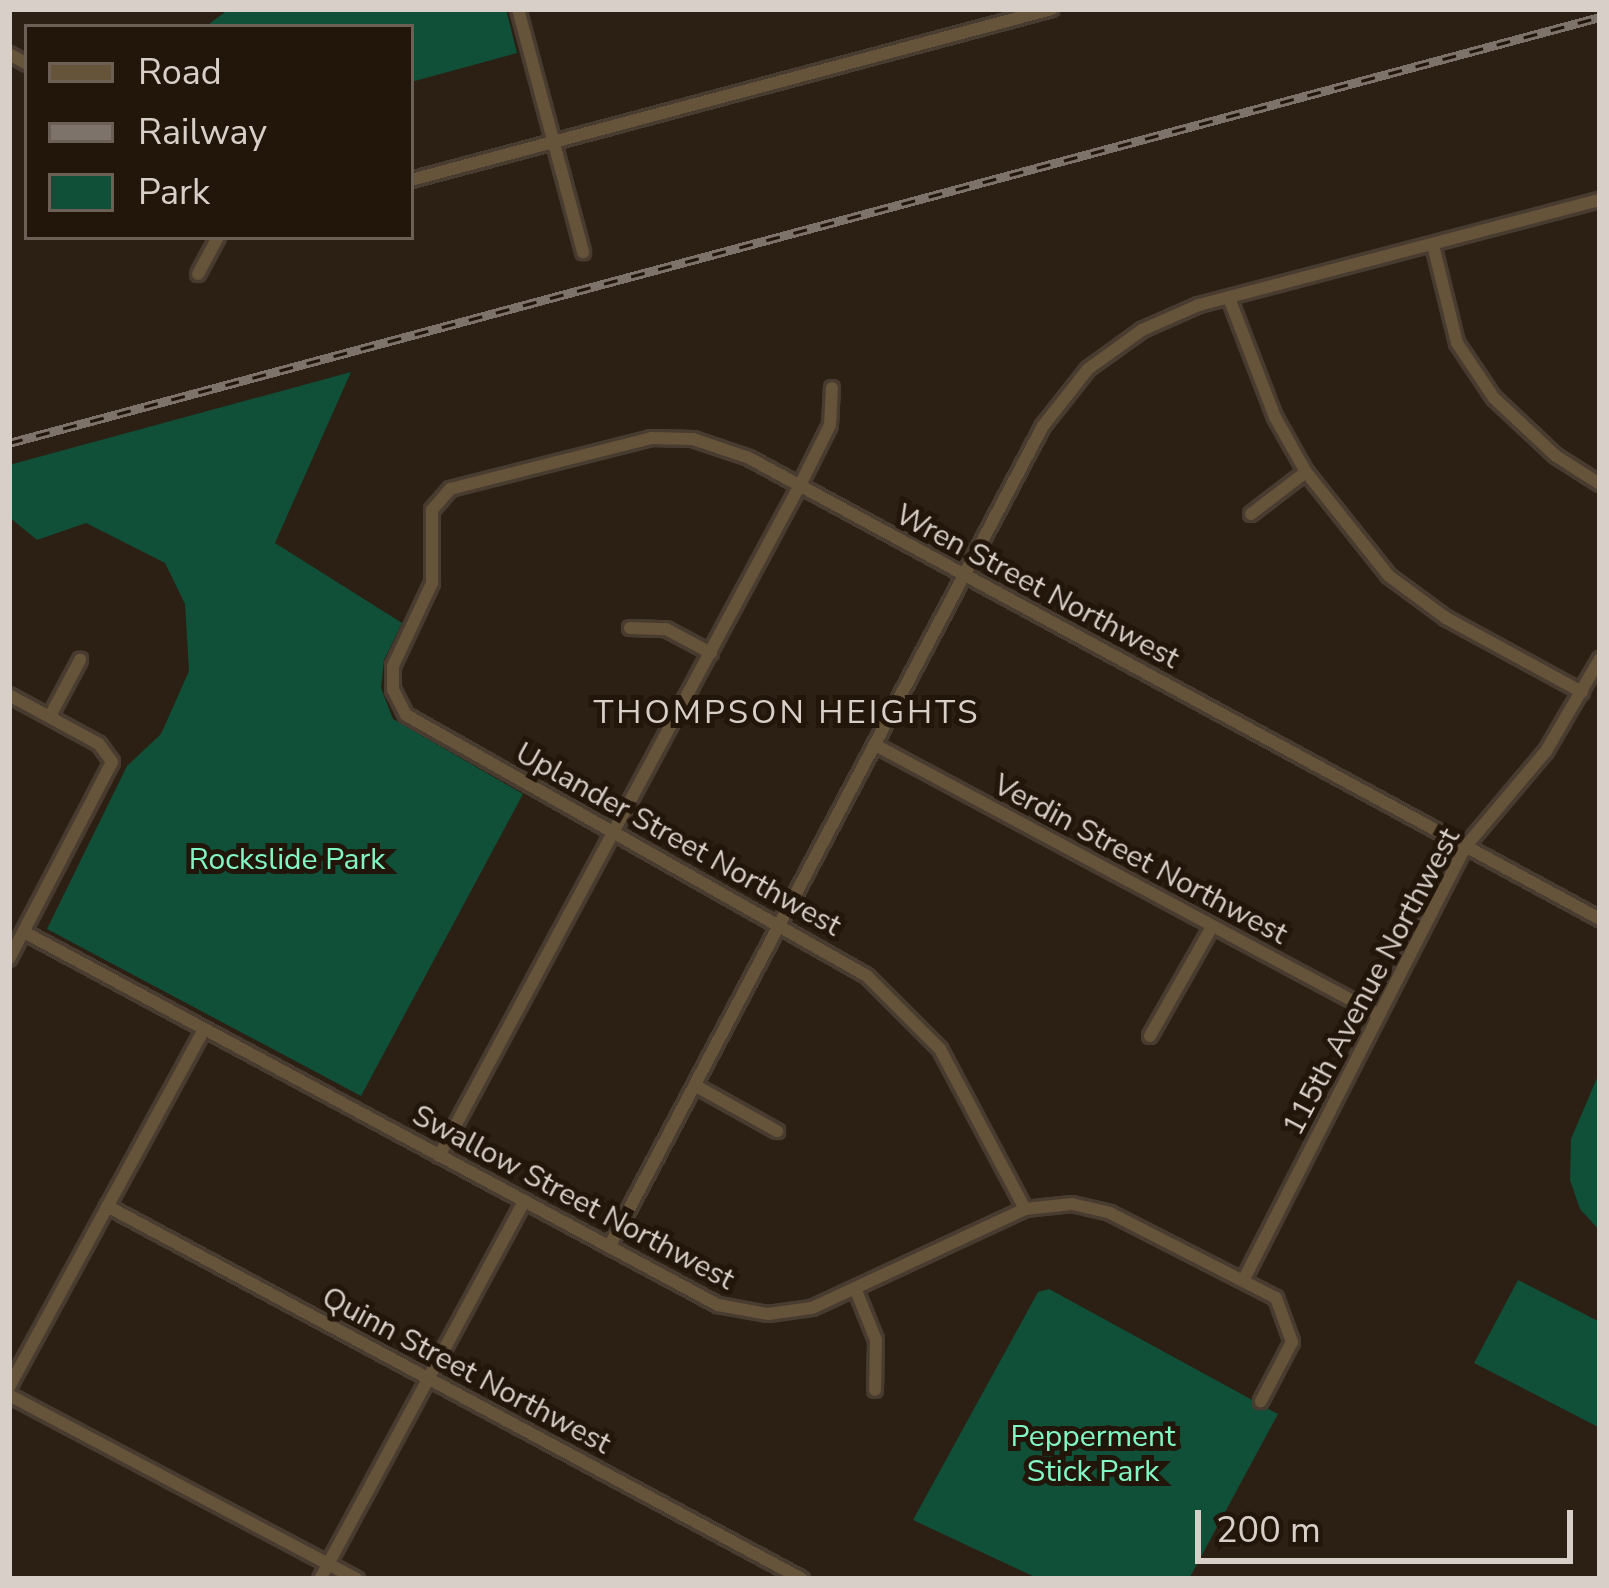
<!DOCTYPE html>
<html>
<head>
<meta charset="utf-8">
<style>
  body { margin:0 }
  #map { position:relative; width:1609px; height:1588px; overflow:hidden; background:#2c1f13; font-family:"Nunito Sans",sans-serif }
  div>[style] { position:absolute }
  .green>* { inset:0; background:#104f38 }
  .roads { filter:drop-shadow(3px 0 #483b30) drop-shadow(-3px 0 #483b30) drop-shadow(0 3px #483b30) drop-shadow(0 -3px #483b30) }
  .minor>* { height:12px; margin:-6px; padding:0 6px; transform-origin:6px; border-radius:6px; background:#65533a }
  .rail>* { height:9px; margin-top:-4.5px; transform-origin:0; background:repeating-linear-gradient(90deg,#22150a 0 14px,#7e736a 0 28px); box-sizing:border-box; border-block:3px solid #7e736a }
  span { translate:-50% -50%; white-space:nowrap; text-align:center; line-height:1.15; -webkit-text-stroke:10px #22150a; paint-order:stroke }
  .street-label { font-size:30px; color:#d8cfc8 }
  .park-label { font-size:30px; color:#82f7c5 }
  .neighbourhood-label { font-size:33px; color:#d8cfc8; letter-spacing:3px }
  .frame { position:absolute; inset:0; border:12px solid #d8cfc8; pointer-events:none }
  .legend { position:absolute; left:24px; top:24px; width:390px; height:216px; box-sizing:border-box; background:#22150a; border:3px solid #6b5f56; margin:0; padding:15px 21px; list-style:none; font-size:36px; color:#d8cfc8 }
  .legend li { display:flex; align-items:center; gap:24px; height:60px }
  .legend b { width:60px; border:3px solid #6b5f56 }
  .scale { position:absolute; left:1195px; top:1510px; width:378px; height:54px; box-sizing:border-box; border:6px solid #d8cfc8; border-top:0; padding-left:15px; font-size:36px; line-height:42px; white-space:nowrap; color:#d8cfc8; -webkit-text-stroke:9px #22150a; paint-order:stroke }
</style>
</head>
<body>
<div id="map">
  <div class="green">
    <div style="clip-path:polygon(229px 9px,506px 9px,517px 53px,411px 82px,411px 27px,205px 27px)"></div>
    <div style="clip-path:polygon(351px 372px,275px 543px,402px 623px,384px 660px,381px 688px,393px 719px,523px 794px,361px 1096px,47px 929px,127px 766px,161px 734px,189px 671px,185px 604px,165px 563px,86px 523px,37px 540px,9px 517px,9px 465px)"></div>
    <div style="clip-path:polygon(1600px 1071px,1600px 1231px,1580px 1209px,1570px 1180px,1571px 1139px)"></div>
    <div style="clip-path:polygon(1518px 1280px,1600px 1322px,1600px 1428px,1474px 1363px)"></div>
    <div style="clip-path:polygon(1049px 1289px,1278px 1414px,1189px 1579px,1039px 1579px,913px 1520px,1038px 1292px)"></div>
  </div>
  <div class="roads">
    <div class="minor">
      <div style="left:518px;top:9px;width:252px;rotate:75deg"></div>
      <div style="left:9px;top:54px;width:21px;rotate:29deg"></div>
      <div style="left:411px;top:180px;width:663px;rotate:-14.94deg"></div>
      <div style="left:1433px;top:245px;width:101px;rotate:76.2deg"></div>
      <div style="left:1457px;top:343px;width:66px;rotate:56.1deg"></div>
      <div style="left:1494px;top:398px;width:85px;rotate:43.1deg"></div>
      <div style="left:1556px;top:456px;width:52px;rotate:32.5deg"></div>
      <div style="left:198px;top:274px;width:42px;rotate:-61.6deg"></div>
      <div style="left:1229px;top:298px;width:128px;rotate:68.9deg"></div>
      <div style="left:1275px;top:417px;width:63px;rotate:60.6deg"></div>
      <div style="left:1306px;top:472px;width:133px;rotate:51.4deg"></div>
      <div style="left:1389px;top:576px;width:71px;rotate:36.4deg"></div>
      <div style="left:1446px;top:618px;width:155px;rotate:28.6deg"></div>
      <div style="left:1251px;top:514px;width:69px;rotate:-37.4deg"></div>
      <div style="left:630px;top:628px;width:36px;rotate:2deg"></div>
      <div style="left:666px;top:629px;width:51px;rotate:28.1deg"></div>
      <div style="left:9px;top:695px;width:102px;rotate:28.6deg"></div>
      <div style="left:99px;top:744px;width:22px;rotate:54deg"></div>
      <div style="left:112px;top:762px;width:222px;rotate:117.6deg"></div>
      <div style="left:50px;top:716px;width:64px;rotate:-61.8deg"></div>
      <div style="left:879px;top:747px;width:567px;rotate:28.19deg"></div>
      <div style="left:24px;top:932px;width:788px;rotate:28.26deg"></div>
      <div style="left:718px;top:1305px;width:51px;rotate:10.2deg"></div>
      <div style="left:768px;top:1314px;width:44px;rotate:-7.8deg"></div>
      <div style="left:812px;top:1308px;width:235px;rotate:-24.9deg"></div>
      <div style="left:1025px;top:1209px;width:47px;rotate:-6.1deg"></div>
      <div style="left:1072px;top:1204px;width:39px;rotate:13deg"></div>
      <div style="left:1110px;top:1213px;width:186px;rotate:27.1deg"></div>
      <div style="left:1276px;top:1298px;width:47px;rotate:70deg"></div>
      <div style="left:1292px;top:1342px;width:67px;rotate:117.7deg"></div>
      <div style="left:1150px;top:1036px;width:125px;rotate:-60.4deg"></div>
      <div style="left:696px;top:1086px;width:93px;rotate:29.1deg"></div>
      <div style="left:439px;top:1156px;width:762px;rotate:-61.72deg"></div>
      <div style="left:800px;top:485px;width:67px;rotate:-63.4deg"></div>
      <div style="left:830px;top:425px;width:37px;rotate:-87deg"></div>
      <div style="left:107px;top:1206px;width:789px;rotate:28.22deg"></div>
      <div style="left:1025px;top:1209px;width:181px;rotate:-118deg"></div>
      <div style="left:940px;top:1049px;width:103px;rotate:-135deg"></div>
      <div style="left:867px;top:976px;width:530px;rotate:-150.48deg"></div>
      <div style="left:406px;top:715px;width:28px;rotate:-117deg"></div>
      <div style="left:393px;top:690px;width:24px;rotate:-90deg"></div>
      <div style="left:393px;top:666px;width:92px;rotate:-64.8deg"></div>
      <div style="left:432px;top:583px;width:73px;rotate:-90deg"></div>
      <div style="left:432px;top:510px;width:28px;rotate:-49deg"></div>
      <div style="left:450px;top:489px;width:207px;rotate:-14.2deg"></div>
      <div style="left:651px;top:438px;width:42px;rotate:1.4deg"></div>
      <div style="left:693px;top:439px;width:59px;rotate:18.7deg"></div>
      <div style="left:749px;top:458px;width:968px;rotate:28.45deg"></div>
      <div style="left:609px;top:1247px;width:929px;rotate:-62.14deg"></div>
      <div style="left:1043px;top:426px;width:73px;rotate:-51.7deg"></div>
      <div style="left:1088px;top:369px;width:67px;rotate:-35.8deg"></div>
      <div style="left:1142px;top:330px;width:62px;rotate:-23.7deg"></div>
      <div style="left:1199px;top:305px;width:415px;rotate:-14.7deg"></div>
      <div style="left:1244px;top:1279px;width:485px;rotate:-62.9deg"></div>
      <div style="left:1465px;top:847px;width:126px;rotate:-49.8deg"></div>
      <div style="left:1546px;top:751px;width:107px;rotate:-59.6deg"></div>
      <div style="left:857px;top:1293px;width:51px;rotate:68deg"></div>
      <div style="left:876px;top:1340px;width:50px;rotate:91.1deg"></div>
      <div style="left:9px;top:1387px;width:407px;rotate:-61.4deg"></div>
      <div style="left:9px;top:1395px;width:394px;rotate:27.9deg"></div>
      <div style="left:320px;top:1579px;width:430px;rotate:-61.6deg"></div>
    </div>
  </div>
  <div class="rail">
    <div style="left:9px;top:443px;width:1647px;rotate:-14.99deg"></div>
  </div>
  <div class="street-label">
    <span style="left:1037px;top:587px;rotate:28deg">Wren Street Northwest</span>
    <span style="left:678px;top:840px;rotate:29deg">Uplander Street Northwest</span>
    <span style="left:1140px;top:860px;rotate:28deg">Verdin Street Northwest</span>
    <span style="left:1372px;top:982px;rotate:-62deg">115th Avenue Northwest</span>
    <span style="left:573px;top:1198px;rotate:28deg">Swallow Street Northwest</span>
    <span style="left:466px;top:1371px;rotate:28deg">Quinn Street Northwest</span>
  </div>
  <div class="park-label">
    <span style="left:287px;top:860px">Rockslide Park</span>
    <span style="left:1093px;top:1454px">Pepperment<br>Stick Park</span>
  </div>
  <div class="neighbourhood-label">
    <span style="left:787px;top:713px">THOMPSON HEIGHTS</span>
  </div>
  <div class="frame"></div>
  <ul class="legend">
  <li><b style="height:15px;background:#65533a"></b>Road</li>
  <li><b style="height:15px;background:#7e736a"></b>Railway</li>
  <li><b style="height:33px;background:#104f38"></b>Park</li>
  </ul>
  <div class="scale">200 m</div>
</div>
</body>
</html>
